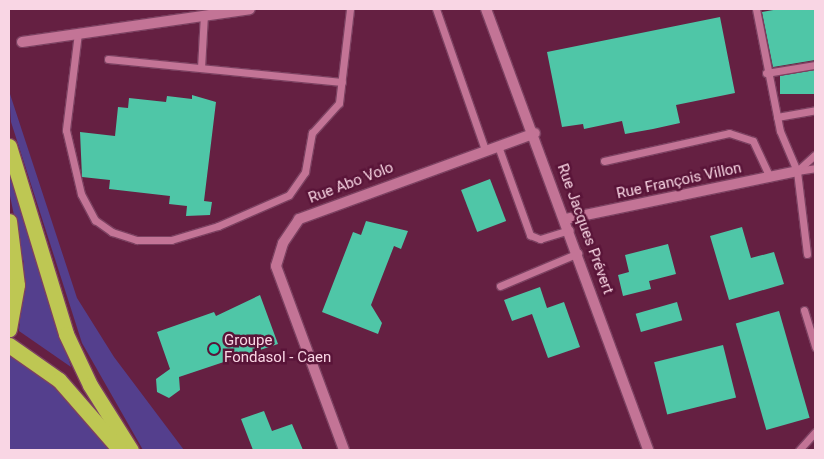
<!DOCTYPE html>
<html>
<head>
<meta charset="utf-8">
<style>
  body { margin:0 }
  #map { position:relative; width:824px; height:459px; overflow:hidden; background:#652042; font-family:Roboto,sans-serif }
  div>[style] { position:absolute }
  .green>* { inset:0; background:#543f8d }
  .building>* { inset:0; background:#4fc6a7; transform-origin:0 0 }
  .roads { filter:drop-shadow(1px 0 #7c4161) drop-shadow(-1px 0 #7c4161) drop-shadow(0 1px #7c4161) drop-shadow(0 -1px #7c4161) }
  .lane>* { height:7px; margin:-3.5px; padding:0 3.5px; transform-origin:3.5px; border-radius:3.5px; background:#c37496 }
  .street>* { height:10px; margin:-5px; padding:0 5px; transform-origin:5px; border-radius:5px; background:#c37496 }
  .highway>* { height:15px; margin:-7.5px; padding:0 7.5px; transform-origin:7.5px; border-radius:7.5px; background:#bec753 }
  .dots>* { width:14px; height:14px; translate:-50% -50%; box-sizing:border-box; border:2px solid #591438; border-radius:50% }
  span { translate:-50% -50%; white-space:nowrap; text-align:center; line-height:1.15; -webkit-text-stroke:5px #591438; paint-order:stroke }
  .street-label { font-size:15px; color:#f9d6e4 }
  .poi-label { font-size:15px; color:#f9d6e4 }
  .left { translate:0 -50%; text-align:left }
  .frame { position:absolute; inset:0; border:10px solid #f9d6e4; pointer-events:none }
</style>
</head>
<body>
<div id="map">
  <div class="green">
    <div style="clip-path:polygon(9px 91px,77px 298px,114px 357px,184px 450px,143px 450px,82px 343px,11px 122px)"></div>
    <div style="clip-path:polygon(9px 169px,63px 342px,71px 367px,19px 331px,24px 264px,9px 191px)"></div>
    <div style="clip-path:polygon(9px 354px,31px 366px,62px 395px,110px 450px,9px 450px)"></div>
  </div>
  <div class="building">
    <div style="clip-path:polygon(779px 9px,815px 9px,815px 60px,773px 67px,762px 12px)"></div>
    <div style="clip-path:polygon(720px 17px,735px 93px,676px 105px,680px 123px,653px 129px,625px 134px,622px 121px,584px 129px,583px 124px,562px 127px,547px 52px)"></div>
    <div style="left:815px;top:70px;width:24px;height:35px;rotate:90deg"></div>
    <div style="clip-path:polygon(192px 95px,216px 102px,204px 201px,212px 202px,210px 215px,186px 216px,187px 206px,169px 204px,170px 196px,109px 189px,110px 180px,82px 177px,80px 132px,115px 136px,118px 107px,128px 108px,129px 98px,166px 102px,167px 96px,192px 99px)"></div>
    <div style="left:490px;top:179px;width:45px;height:31px;rotate:69deg"></div>
    <div style="clip-path:polygon(366px 221px,408px 231px,401px 249px,394px 246px,371px 305px,382px 323px,378px 334px,322px 312px,353px 232px,361px 235px)"></div>
    <div style="clip-path:polygon(742px 227px,751px 258px,774px 252px,784px 284px,729px 300px,710px 236px)"></div>
    <div style="clip-path:polygon(668px 244px,676px 274px,649px 281px,651px 289px,623px 296px,618px 275px,629px 272px,625px 255px)"></div>
    <div style="clip-path:polygon(540px 287px,547px 308px,564px 302px,580px 347px,548px 358px,532px 314px,512px 321px,504px 300px)"></div>
    <div style="clip-path:polygon(260px 295px,278px 344px,179px 377px,180px 390px,169px 398px,157px 392px,156px 379px,170px 369px,157px 332px,214px 312px,216px 316px)"></div>
    <div style="left:677px;top:302px;width:19px;height:43px;rotate:74deg"></div>
    <div style="left:779px;top:311px;width:111px;height:45px;rotate:74deg"></div>
    <div style="left:723px;top:345px;width:54px;height:71px;rotate:76deg"></div>
    <div style="clip-path:polygon(264px 411px,272px 431px,292px 424px,303px 450px,253px 450px,241px 419px)"></div>
  </div>
  <div class="roads">
    <div class="lane">
      <div style="left:436px;top:9px;width:149px;rotate:70.8deg"></div>
      <div style="left:756px;top:9px;width:124px;rotate:78.9deg"></div>
      <div style="left:780px;top:131px;width:43px;rotate:67deg"></div>
      <div style="left:797px;top:171px;width:24px;rotate:-42deg"></div>
      <div style="left:78px;top:33px;width:98px;rotate:97.1deg"></div>
      <div style="left:66px;top:130px;width:66px;rotate:76.8deg"></div>
      <div style="left:81px;top:194px;width:30px;rotate:62deg"></div>
      <div style="left:95px;top:220px;width:21px;rotate:35deg"></div>
      <div style="left:112px;top:232px;width:26px;rotate:18deg"></div>
      <div style="left:137px;top:240px;width:34px"></div>
      <div style="left:171px;top:240px;width:49px;rotate:-16.6deg"></div>
      <div style="left:218px;top:226px;width:77px;rotate:-23.6deg"></div>
      <div style="left:289px;top:195px;width:28px;rotate:-55deg"></div>
      <div style="left:305px;top:172px;width:40px;rotate:-80deg"></div>
      <div style="left:312px;top:133px;width:40px;rotate:-48deg"></div>
      <div style="left:339px;top:103px;width:95px;rotate:-83.3deg"></div>
      <div style="left:108px;top:59px;width:235px;rotate:5.6deg"></div>
      <div style="left:201px;top:68px;width:53px;rotate:-86.8deg"></div>
      <div style="left:766px;top:73px;width:50px;rotate:-9.3deg"></div>
      <div style="left:777px;top:117px;width:39px;rotate:-10deg"></div>
      <div style="left:498px;top:146px;width:95px;rotate:70.2deg"></div>
      <div style="left:530px;top:235px;width:11px;rotate:22deg"></div>
      <div style="left:540px;top:239px;width:31px;rotate:-17deg"></div>
      <div style="left:604px;top:161px;width:128px;rotate:-12.6deg"></div>
      <div style="left:729px;top:133px;width:25px;rotate:18deg"></div>
      <div style="left:753px;top:141px;width:40px;rotate:65deg"></div>
      <div style="left:807px;top:254px;width:84px;rotate:-96.9deg"></div>
      <div style="left:797px;top:171px;width:18px;rotate:-9deg"></div>
      <div style="left:500px;top:286px;width:85px;rotate:-22.9deg"></div>
      <div style="left:804px;top:310px;width:39px;rotate:73deg"></div>
      <div style="left:799px;top:450px;width:24px;rotate:-48deg"></div>
    </div>
    <div class="street">
      <div style="left:486px;top:9px;width:470px;rotate:69.8deg"></div>
      <div style="left:22px;top:42px;width:230px;rotate:-8.2deg"></div>
      <div style="left:566px;top:219px;width:236px;rotate:-11.7deg"></div>
      <div style="left:344px;top:450px;width:196px;rotate:-110.3deg"></div>
      <div style="left:276px;top:266px;width:24px;rotate:-73deg"></div>
      <div style="left:283px;top:243px;width:29px;rotate:-56deg"></div>
      <div style="left:299px;top:219px;width:251px;rotate:-20deg"></div>
    </div>
    <div class="highway">
      <div style="left:9px;top:146px;width:196px;rotate:73.1deg"></div>
      <div style="left:66px;top:334px;width:56px;rotate:64.8deg"></div>
      <div style="left:90px;top:385px;width:77px;rotate:57.8deg"></div>
      <div style="left:9px;top:221px;width:64px;rotate:82.9deg"></div>
      <div style="left:17px;top:285px;width:45px;rotate:100.3deg"></div>
      <div style="left:9px;top:345px;width:61px;rotate:35deg"></div>
      <div style="left:59px;top:380px;width:93px;rotate:48.9deg"></div>
    </div>
  </div>
  <div class="dots">
    <div style="left:214px;top:349px;background:#24d5ae"></div>
  </div>
  <div class="street-label">
    <span style="left:679px;top:181px;rotate:-12deg">Rue François Villon</span>
    <span style="left:351px;top:183px;rotate:-21deg">Rue Abo Volo</span>
    <span style="left:585px;top:229px;rotate:70deg">Rue Jacques Prévert</span>
  </div>
  <div class="poi-label">
    <span class="left" style="left:224px;top:349px">Groupe<br>Fondasol - Caen</span>
  </div>
  <div class="frame"></div>
</div>
</body>
</html>
